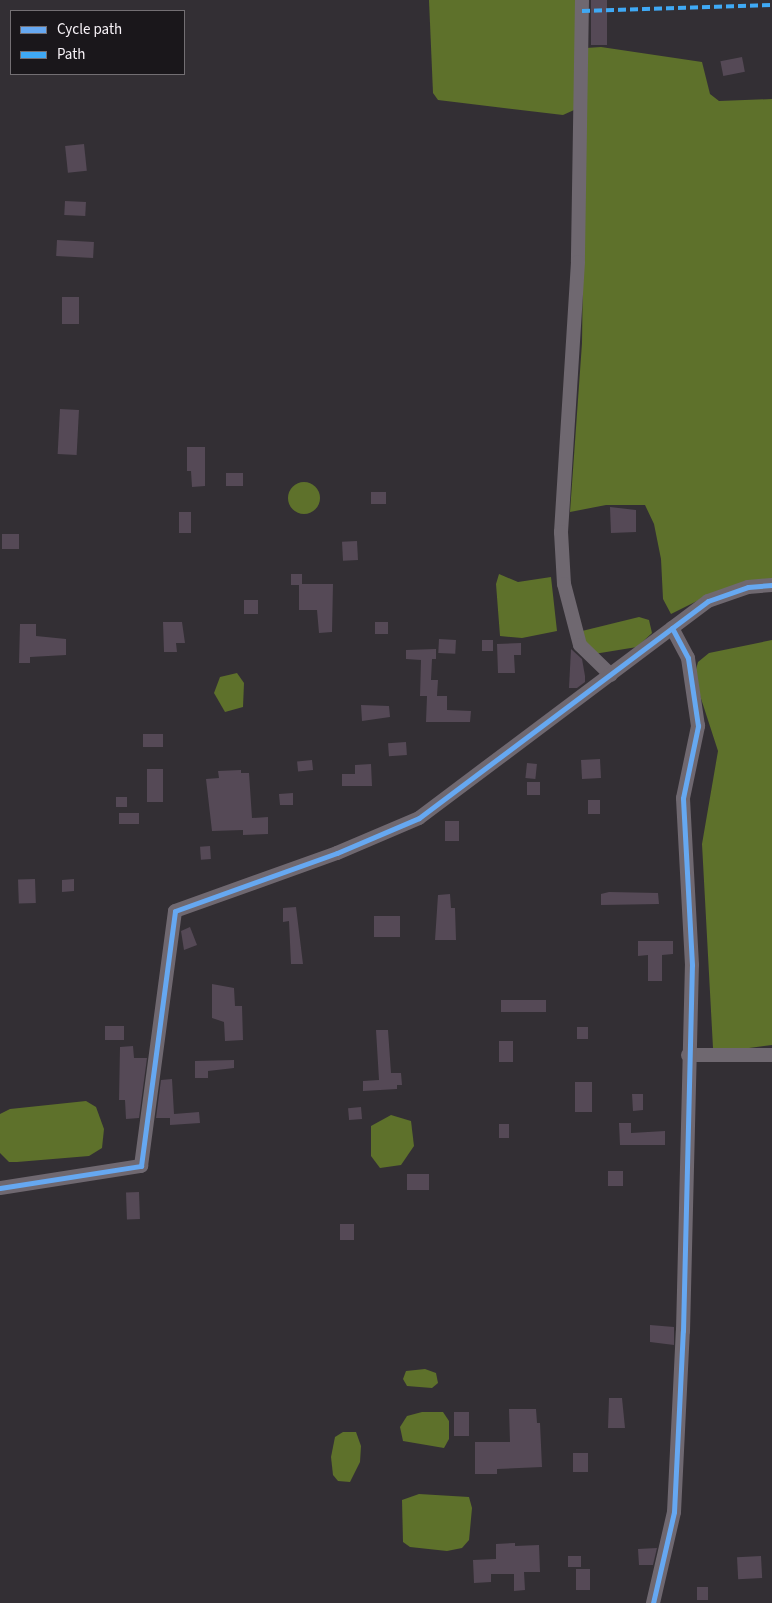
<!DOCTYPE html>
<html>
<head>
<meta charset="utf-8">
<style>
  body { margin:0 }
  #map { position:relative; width:772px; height:1603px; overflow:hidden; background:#332f34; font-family:"Source Sans 3",sans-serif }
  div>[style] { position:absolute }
  .water>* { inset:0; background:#5e712b }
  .round { border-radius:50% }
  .building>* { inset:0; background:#554956; transform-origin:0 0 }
  .street>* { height:14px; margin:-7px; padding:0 7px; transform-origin:7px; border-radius:7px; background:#6f6870 }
  .quiet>* { height:4px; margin-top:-2px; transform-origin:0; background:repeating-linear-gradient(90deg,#3fa9f5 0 8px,transparent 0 12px) }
  .cycleway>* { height:5px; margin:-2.5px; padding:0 2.5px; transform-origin:2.5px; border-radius:2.5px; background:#66a8f1 }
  span { translate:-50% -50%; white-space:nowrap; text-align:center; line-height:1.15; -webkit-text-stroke:4px #1a171b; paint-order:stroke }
  .legend { position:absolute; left:10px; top:10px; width:175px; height:65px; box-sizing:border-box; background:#1a171b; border:1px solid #736f73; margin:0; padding:6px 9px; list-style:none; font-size:15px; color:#f8f3f8 }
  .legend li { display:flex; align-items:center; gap:10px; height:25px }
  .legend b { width:25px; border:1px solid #736f73 }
</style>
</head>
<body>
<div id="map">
  <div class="water">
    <div style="clip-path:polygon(429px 0,578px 0,574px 110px,563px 115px,438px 100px,433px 93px)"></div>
    <div style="clip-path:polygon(601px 47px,702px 62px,710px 94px,719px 101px,772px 99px,772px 579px,709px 595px,671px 614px,663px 599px,661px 559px,654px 524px,645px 505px,606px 505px,570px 512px,582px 343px,586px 48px)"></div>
    <div class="round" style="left:288px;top:482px;width:32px;height:32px"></div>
    <div style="clip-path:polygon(499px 574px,518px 582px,551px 577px,557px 631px,522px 638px,500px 636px,496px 584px)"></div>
    <div style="clip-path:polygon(639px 617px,649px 620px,652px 633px,637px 647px,594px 654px,585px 648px,582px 631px)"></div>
    <div style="clip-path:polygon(772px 640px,772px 1045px,734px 1050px,713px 1048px,702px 844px,718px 751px,694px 677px,698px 662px,709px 653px)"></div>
    <div style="clip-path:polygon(237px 673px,244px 683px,243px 707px,225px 712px,214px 693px,220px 677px)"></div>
    <div style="clip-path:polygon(86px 1101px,96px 1107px,104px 1129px,102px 1148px,89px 1156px,17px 1162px,9px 1162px,0 1153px,0 1114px,10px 1109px)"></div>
    <div style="clip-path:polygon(391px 1115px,411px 1121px,414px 1146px,401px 1165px,380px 1168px,371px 1156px,371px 1126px)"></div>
    <div style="clip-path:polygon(425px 1369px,436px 1373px,438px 1383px,432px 1388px,407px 1386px,403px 1379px,406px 1371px)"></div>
    <div style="clip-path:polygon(422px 1412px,443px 1412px,449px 1421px,449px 1439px,444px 1448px,403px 1441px,400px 1427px,407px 1416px)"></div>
    <div style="clip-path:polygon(343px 1432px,356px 1432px,361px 1446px,360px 1462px,350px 1482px,338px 1481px,333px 1475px,331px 1457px,335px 1437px)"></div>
    <div style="clip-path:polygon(419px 1494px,469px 1497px,472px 1508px,469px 1540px,462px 1548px,447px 1551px,410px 1547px,403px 1542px,402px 1500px)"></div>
  </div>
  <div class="building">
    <div style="left:591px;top:0;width:16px;height:45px"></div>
    <div style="left:742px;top:57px;width:15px;height:22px;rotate:79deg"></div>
    <div style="left:84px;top:144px;width:27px;height:19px;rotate:84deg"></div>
    <div style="left:65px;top:201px;width:21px;height:14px;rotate:3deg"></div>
    <div style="left:57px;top:240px;width:37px;height:16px;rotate:3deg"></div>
    <div style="left:62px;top:297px;width:17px;height:27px"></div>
    <div style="left:60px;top:409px;width:19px;height:45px;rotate:3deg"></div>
    <div style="clip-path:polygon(187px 447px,205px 447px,205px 486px,192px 487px,191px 471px,187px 471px)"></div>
    <div style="left:243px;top:473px;width:13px;height:17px;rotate:90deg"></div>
    <div style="left:371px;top:492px;width:15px;height:12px"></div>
    <div style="clip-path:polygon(610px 507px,636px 510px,636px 532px,611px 533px)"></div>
    <div style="left:191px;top:512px;width:21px;height:12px;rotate:90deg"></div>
    <div style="left:2px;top:534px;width:17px;height:15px"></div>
    <div style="left:357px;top:541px;width:19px;height:15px;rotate:87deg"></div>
    <div style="clip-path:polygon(291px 574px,302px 574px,302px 584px,333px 584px,332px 632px,319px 633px,317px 610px,299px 610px,299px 585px,291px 585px)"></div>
    <div style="left:244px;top:600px;width:14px;height:14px"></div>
    <div style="clip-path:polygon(163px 622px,182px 622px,185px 643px,176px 643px,177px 652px,164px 652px)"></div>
    <div style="left:375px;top:622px;width:13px;height:12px"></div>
    <div style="clip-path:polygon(20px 624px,36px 624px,36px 636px,66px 639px,66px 655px,30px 657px,30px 663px,19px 663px)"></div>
    <div style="left:439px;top:639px;width:17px;height:14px;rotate:3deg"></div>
    <div style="left:482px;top:640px;width:11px;height:11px"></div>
    <div style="clip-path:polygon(521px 643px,521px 655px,514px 655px,515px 673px,498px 673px,497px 644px)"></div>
    <div style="clip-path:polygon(436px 649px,436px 659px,432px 659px,431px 680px,438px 680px,437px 696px,447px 696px,447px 710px,471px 711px,470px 722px,426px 722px,427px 696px,420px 696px,421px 660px,406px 659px,406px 650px)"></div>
    <div style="clip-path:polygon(571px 649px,582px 659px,585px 676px,585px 682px,577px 688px,569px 688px)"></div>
    <div style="clip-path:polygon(361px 705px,389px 706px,390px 717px,362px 721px)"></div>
    <div style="left:163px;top:734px;width:13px;height:20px;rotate:90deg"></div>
    <div style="left:406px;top:742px;width:13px;height:18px;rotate:86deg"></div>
    <div style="left:600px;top:759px;width:19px;height:19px;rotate:87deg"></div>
    <div style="left:312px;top:760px;width:10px;height:15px;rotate:84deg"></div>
    <div style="left:527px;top:763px;width:10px;height:15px;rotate:6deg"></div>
    <div style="clip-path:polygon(371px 764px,372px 786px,342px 786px,342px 774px,355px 774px,355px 765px)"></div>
    <div style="left:147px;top:769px;width:16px;height:33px"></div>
    <div style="clip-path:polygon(241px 770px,241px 773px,249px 773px,252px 818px,268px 817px,268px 834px,243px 835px,243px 830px,212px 831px,206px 779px,219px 778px,218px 771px)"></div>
    <div style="left:527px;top:782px;width:13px;height:13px"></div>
    <div style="clip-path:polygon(293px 793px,293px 805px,280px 805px,279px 794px)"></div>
    <div style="left:116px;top:797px;width:11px;height:10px"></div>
    <div style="left:588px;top:800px;width:12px;height:14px"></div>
    <div style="left:119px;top:813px;width:20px;height:11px"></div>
    <div style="left:445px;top:821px;width:14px;height:20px"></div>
    <div style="left:210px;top:846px;width:13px;height:10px;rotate:86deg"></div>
    <div style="left:35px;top:879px;width:24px;height:17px;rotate:88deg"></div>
    <div style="clip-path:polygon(74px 879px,74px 891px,62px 892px,62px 880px)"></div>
    <div style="clip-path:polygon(609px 892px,658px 893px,659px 904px,601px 905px,601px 894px)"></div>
    <div style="clip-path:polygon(450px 894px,451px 908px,455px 908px,456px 940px,435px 940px,438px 895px)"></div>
    <div style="clip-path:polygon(296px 907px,303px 964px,291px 964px,289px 921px,283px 922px,283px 908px)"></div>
    <div style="left:400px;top:916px;width:21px;height:26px;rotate:90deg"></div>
    <div style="clip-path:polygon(190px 927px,197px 945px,184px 950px,181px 931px)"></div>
    <div style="clip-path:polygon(638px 941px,673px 941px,673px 954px,662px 955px,662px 981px,648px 981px,648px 955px,638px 956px)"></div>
    <div style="clip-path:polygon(212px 984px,234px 988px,235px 1006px,242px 1006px,243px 1040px,225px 1041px,224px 1022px,212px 1018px)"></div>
    <div style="left:546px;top:1000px;width:12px;height:45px;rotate:90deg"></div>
    <div style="left:124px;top:1026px;width:14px;height:19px;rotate:90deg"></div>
    <div style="left:577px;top:1027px;width:11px;height:12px"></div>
    <div style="clip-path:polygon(376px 1030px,388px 1030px,391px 1073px,401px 1073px,402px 1085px,397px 1085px,397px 1089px,363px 1091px,363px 1081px,379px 1080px)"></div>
    <div style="left:499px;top:1041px;width:14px;height:21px"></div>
    <div style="clip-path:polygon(133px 1046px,134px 1058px,147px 1058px,139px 1118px,126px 1119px,125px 1100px,119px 1100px,120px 1047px)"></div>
    <div style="clip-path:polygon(234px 1060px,234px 1068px,208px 1071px,208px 1078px,195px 1078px,195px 1061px)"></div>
    <div style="clip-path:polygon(172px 1079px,174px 1114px,199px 1112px,200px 1123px,170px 1125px,170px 1118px,156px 1118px,161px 1080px)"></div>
    <div style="left:575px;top:1082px;width:17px;height:30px"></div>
    <div style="clip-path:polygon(632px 1094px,643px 1094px,643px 1110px,633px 1111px)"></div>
    <div style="left:361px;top:1107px;width:12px;height:13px;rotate:85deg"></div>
    <div style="clip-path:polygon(619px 1123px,631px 1123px,631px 1133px,665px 1131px,665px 1145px,620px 1145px)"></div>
    <div style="left:499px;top:1124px;width:10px;height:14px"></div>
    <div style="left:608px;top:1171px;width:15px;height:15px"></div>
    <div style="left:429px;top:1174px;width:16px;height:22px;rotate:90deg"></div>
    <div style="left:139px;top:1192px;width:27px;height:13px;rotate:88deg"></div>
    <div style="left:354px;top:1224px;width:16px;height:14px;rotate:90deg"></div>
    <div style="clip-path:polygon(650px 1325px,674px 1327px,674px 1345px,650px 1342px)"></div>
    <div style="clip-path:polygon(609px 1398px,622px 1398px,625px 1428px,608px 1428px)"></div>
    <div style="clip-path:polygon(509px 1409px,536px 1409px,537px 1423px,540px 1423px,542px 1467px,497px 1469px,497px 1474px,475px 1474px,475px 1442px,510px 1442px)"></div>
    <div style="left:454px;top:1412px;width:15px;height:24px"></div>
    <div style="left:573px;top:1453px;width:15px;height:19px"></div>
    <div style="clip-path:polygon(515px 1543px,515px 1546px,539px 1545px,540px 1572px,524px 1572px,525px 1590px,514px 1591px,514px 1574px,491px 1574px,491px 1582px,474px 1583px,473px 1560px,496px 1559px,496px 1544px)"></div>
    <div style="clip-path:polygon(657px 1548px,653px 1565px,639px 1565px,638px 1549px)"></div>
    <div style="left:568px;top:1556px;width:13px;height:11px"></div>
    <div style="left:761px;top:1556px;width:22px;height:24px;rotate:87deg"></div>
    <div style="left:576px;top:1569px;width:14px;height:21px"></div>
    <div style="left:697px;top:1587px;width:11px;height:13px"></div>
  </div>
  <div class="street">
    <div style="left:582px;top:0;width:262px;rotate:90.9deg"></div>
    <div style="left:578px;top:262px;width:271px;rotate:93.6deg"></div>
    <div style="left:561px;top:532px;width:52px;rotate:86.7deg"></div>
    <div style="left:564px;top:584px;width:63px;rotate:75.3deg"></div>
    <div style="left:580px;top:645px;width:43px;rotate:44.1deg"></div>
    <div style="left:688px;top:1055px;width:84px"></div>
    <div style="left:0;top:1188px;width:143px;rotate:-8.9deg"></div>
    <div style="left:141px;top:1166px;width:257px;rotate:-82.4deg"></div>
    <div style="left:175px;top:911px;width:172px;rotate:-19.7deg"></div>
    <div style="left:337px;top:853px;width:89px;rotate:-23.1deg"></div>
    <div style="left:419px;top:818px;width:361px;rotate:-36.9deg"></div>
    <div style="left:708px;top:601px;width:42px;rotate:-19.3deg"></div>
    <div style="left:748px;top:587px;width:24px;rotate:-5deg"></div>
    <div style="left:653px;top:1603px;width:93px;rotate:-77deg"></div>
    <div style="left:674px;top:1512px;width:181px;rotate:-87.2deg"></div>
    <div style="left:683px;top:1331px;width:366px;rotate:-88.6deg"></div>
    <div style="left:692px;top:965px;width:167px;rotate:-93.1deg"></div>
    <div style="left:683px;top:798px;width:74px;rotate:-78.2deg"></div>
    <div style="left:698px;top:726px;width:69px;rotate:-98.4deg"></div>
    <div style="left:688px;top:658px;width:34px;rotate:-118deg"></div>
  </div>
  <div class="quiet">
    <div style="left:582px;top:11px;width:190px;rotate:-1.8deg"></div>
  </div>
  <div class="cycleway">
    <div style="left:0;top:1188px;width:143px;rotate:-8.9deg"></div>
    <div style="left:141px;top:1166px;width:257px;rotate:-82.4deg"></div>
    <div style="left:175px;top:911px;width:172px;rotate:-19.7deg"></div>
    <div style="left:337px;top:853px;width:89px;rotate:-23.1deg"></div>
    <div style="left:419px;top:818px;width:361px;rotate:-36.9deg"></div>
    <div style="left:708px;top:601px;width:42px;rotate:-19.3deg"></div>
    <div style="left:748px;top:587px;width:24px;rotate:-5deg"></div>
    <div style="left:653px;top:1603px;width:93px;rotate:-77deg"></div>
    <div style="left:674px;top:1512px;width:181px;rotate:-87.2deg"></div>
    <div style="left:683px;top:1331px;width:366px;rotate:-88.6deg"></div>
    <div style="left:692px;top:965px;width:167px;rotate:-93.1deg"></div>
    <div style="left:683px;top:798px;width:74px;rotate:-78.2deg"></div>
    <div style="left:698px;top:726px;width:69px;rotate:-98.4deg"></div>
    <div style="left:688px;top:658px;width:34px;rotate:-118deg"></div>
  </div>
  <ul class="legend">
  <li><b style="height:6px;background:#66a8f1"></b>Cycle path</li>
  <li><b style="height:6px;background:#3fa9f5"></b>Path</li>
  </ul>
</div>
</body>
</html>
